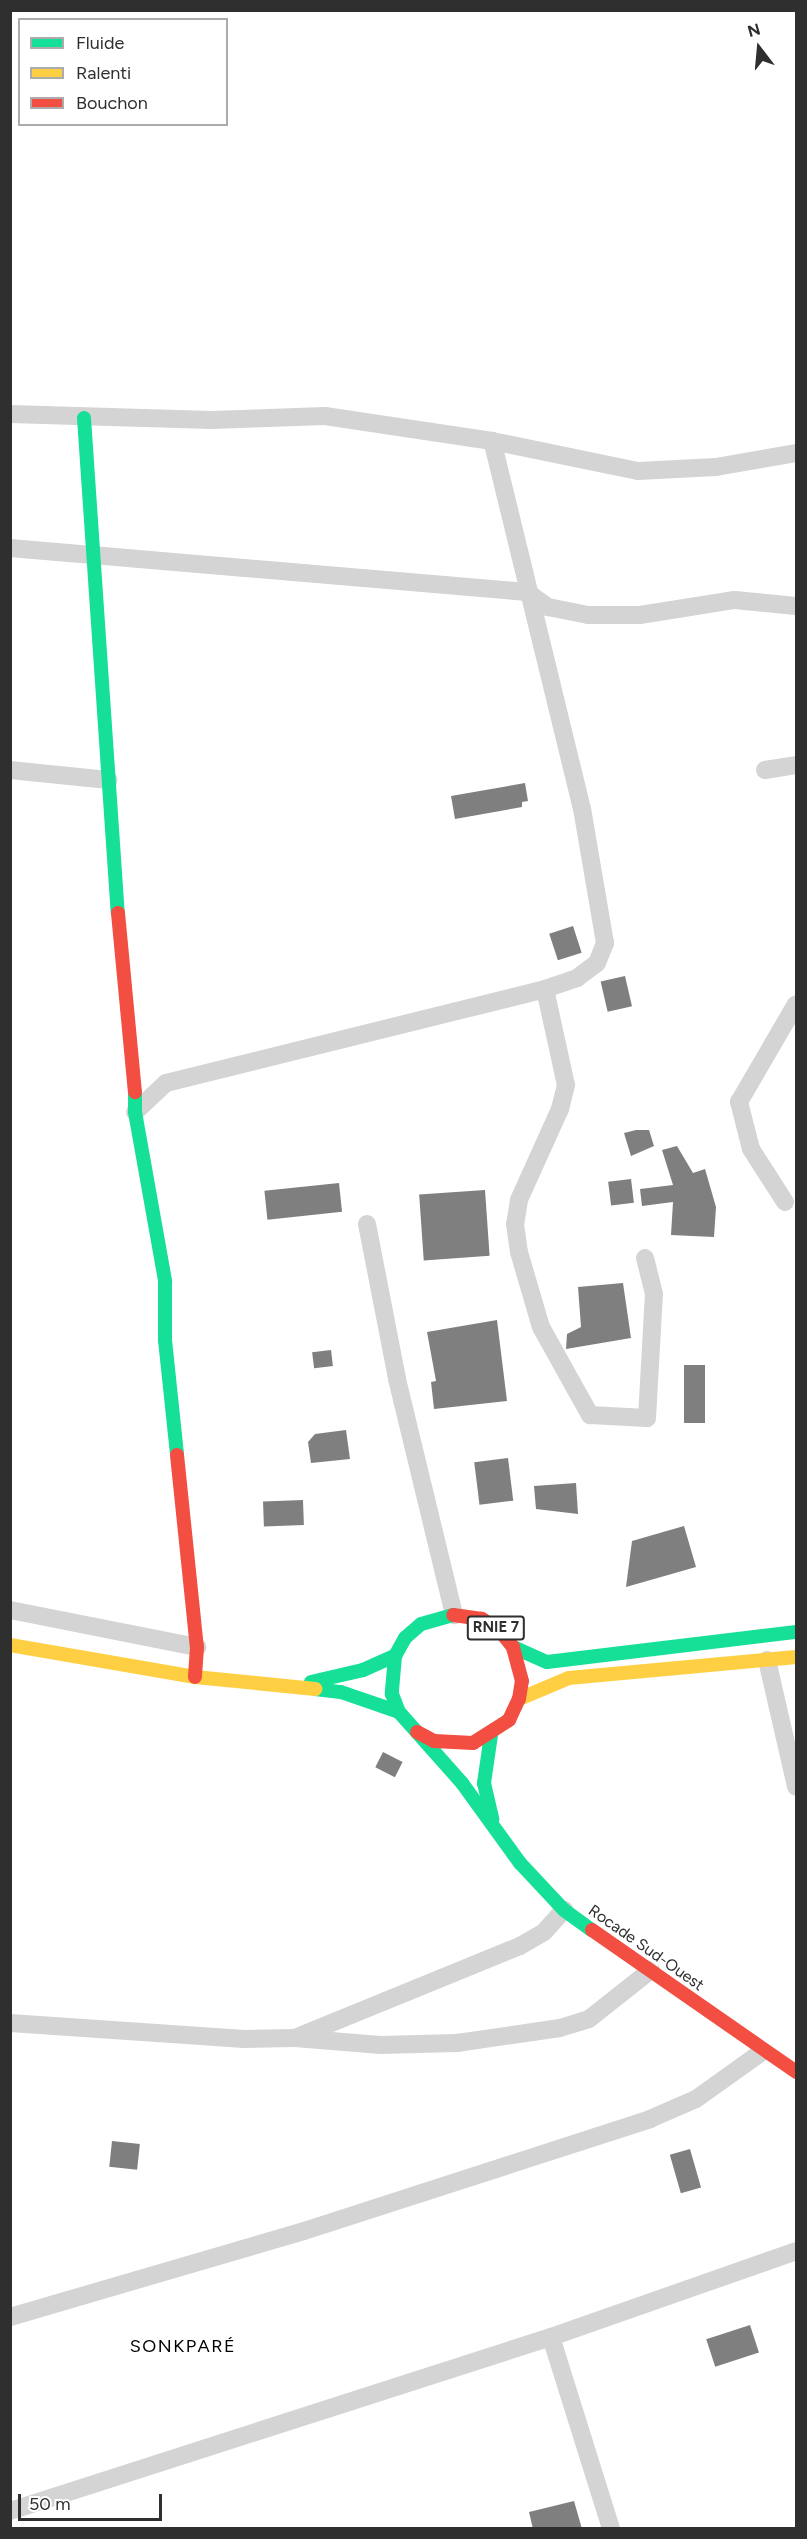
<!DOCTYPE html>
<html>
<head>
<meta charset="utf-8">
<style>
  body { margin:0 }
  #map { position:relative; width:807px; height:2539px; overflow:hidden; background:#fff; font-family:Figtree,sans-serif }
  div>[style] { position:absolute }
  .building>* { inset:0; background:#7f7f7f; transform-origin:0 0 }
  .street>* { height:18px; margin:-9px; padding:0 9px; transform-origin:9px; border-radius:9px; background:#d4d4d4 }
  .fast>* { height:14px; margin:-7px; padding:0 7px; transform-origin:7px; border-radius:7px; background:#16e098 }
  .slow>* { height:14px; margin:-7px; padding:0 7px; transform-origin:7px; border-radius:7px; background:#ffcf43 }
  .jam>* { height:14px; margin:-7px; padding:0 7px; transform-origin:7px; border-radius:7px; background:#f24e42 }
  span { translate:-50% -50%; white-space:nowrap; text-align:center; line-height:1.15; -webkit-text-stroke:6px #fff; paint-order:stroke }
  .shield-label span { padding:2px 4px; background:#fff; border:2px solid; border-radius:4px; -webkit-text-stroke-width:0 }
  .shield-label { font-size:15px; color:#2f2f2f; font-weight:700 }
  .street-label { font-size:16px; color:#2f2f2f }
  .neighbourhood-label { font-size:18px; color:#000; letter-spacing:1.5px }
  .frame { position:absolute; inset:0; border:12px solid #2f2f2f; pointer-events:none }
  .legend { position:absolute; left:18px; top:18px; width:210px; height:108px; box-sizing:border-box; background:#fff; border:2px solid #acacac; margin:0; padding:8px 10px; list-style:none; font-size:18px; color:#2f2f2f }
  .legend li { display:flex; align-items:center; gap:12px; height:30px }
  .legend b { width:30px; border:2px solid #acacac }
  .north { position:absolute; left:729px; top:18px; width:60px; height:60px; -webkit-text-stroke:4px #fff; paint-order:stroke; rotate:344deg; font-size:16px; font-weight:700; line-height:24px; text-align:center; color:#2f2f2f }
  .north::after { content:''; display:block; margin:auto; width:21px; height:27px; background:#2f2f2f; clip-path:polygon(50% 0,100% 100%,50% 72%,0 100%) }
  .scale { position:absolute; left:18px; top:2494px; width:144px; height:27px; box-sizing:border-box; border:3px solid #2f2f2f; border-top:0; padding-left:8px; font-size:18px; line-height:21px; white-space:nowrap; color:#2f2f2f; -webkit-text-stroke:4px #fff; paint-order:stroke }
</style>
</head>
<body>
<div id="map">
  <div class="building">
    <div style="clip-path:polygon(525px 783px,528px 801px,522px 802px,522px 807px,455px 819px,451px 796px)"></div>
    <div style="left:573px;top:926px;width:28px;height:25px;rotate:72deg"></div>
    <div style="left:625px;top:976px;width:31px;height:25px;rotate:77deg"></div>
    <div style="clip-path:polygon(636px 1130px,649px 1130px,654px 1146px,631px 1156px,624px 1133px)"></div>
    <div style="clip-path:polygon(677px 1146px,693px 1173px,705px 1169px,716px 1207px,714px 1237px,671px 1235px,673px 1202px,642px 1206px,640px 1189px,673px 1185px,662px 1150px)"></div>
    <div style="left:631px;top:1179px;width:24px;height:23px;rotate:83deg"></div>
    <div style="left:339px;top:1183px;width:29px;height:75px;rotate:84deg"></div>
    <div style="left:485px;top:1190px;width:66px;height:66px;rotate:86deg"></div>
    <div style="clip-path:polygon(623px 1283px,631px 1338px,566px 1349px,567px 1334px,581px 1327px,578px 1287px)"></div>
    <div style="clip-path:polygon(497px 1320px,507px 1401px,434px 1409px,431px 1382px,436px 1381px,427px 1332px)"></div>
    <div style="left:331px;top:1350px;width:16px;height:19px;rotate:83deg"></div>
    <div style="left:684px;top:1365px;width:21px;height:58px"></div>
    <div style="clip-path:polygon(346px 1430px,350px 1459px,311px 1463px,308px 1442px,315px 1434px)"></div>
    <div style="left:508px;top:1458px;width:43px;height:34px;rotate:83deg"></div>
    <div style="clip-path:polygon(576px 1483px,578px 1514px,536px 1509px,534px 1486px)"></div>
    <div style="left:303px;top:1500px;width:25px;height:40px;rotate:88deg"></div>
    <div style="clip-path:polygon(684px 1526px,696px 1567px,626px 1587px,632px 1541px)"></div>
    <div style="left:383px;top:1752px;width:22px;height:17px;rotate:27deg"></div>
    <div style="left:112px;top:2141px;width:28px;height:26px;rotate:6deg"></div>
    <div style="left:690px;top:2149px;width:40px;height:21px;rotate:74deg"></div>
    <div style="left:750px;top:2325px;width:29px;height:46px;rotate:72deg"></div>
    <div style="clip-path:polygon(574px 2501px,582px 2529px,533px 2529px,529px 2512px)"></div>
  </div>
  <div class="street">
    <div style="left:10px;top:414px;width:201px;rotate:1.7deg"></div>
    <div style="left:211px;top:420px;width:114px;rotate:-2deg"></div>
    <div style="left:325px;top:416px;width:169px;rotate:8.5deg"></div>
    <div style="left:492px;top:441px;width:149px;rotate:11.6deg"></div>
    <div style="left:638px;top:471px;width:78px;rotate:-2.9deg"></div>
    <div style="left:716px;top:467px;width:81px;rotate:-9.9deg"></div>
    <div style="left:10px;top:548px;width:519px;rotate:4.86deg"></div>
    <div style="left:527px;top:592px;width:26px;rotate:36deg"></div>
    <div style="left:548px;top:607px;width:41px;rotate:11.3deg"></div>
    <div style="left:588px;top:615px;width:52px"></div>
    <div style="left:640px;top:615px;width:96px;rotate:-9deg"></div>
    <div style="left:735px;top:600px;width:61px;rotate:5.6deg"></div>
    <div style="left:10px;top:770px;width:99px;rotate:5.8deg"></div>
    <div style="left:765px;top:770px;width:31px;rotate:-9deg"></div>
    <div style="left:545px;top:989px;width:98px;rotate:77.7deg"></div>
    <div style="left:566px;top:1085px;width:25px;rotate:104deg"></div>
    <div style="left:560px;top:1109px;width:100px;rotate:114.3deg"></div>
    <div style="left:519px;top:1200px;width:24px;rotate:99deg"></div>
    <div style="left:515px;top:1224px;width:28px;rotate:82deg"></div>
    <div style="left:519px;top:1252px;width:78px;rotate:73.7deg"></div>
    <div style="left:541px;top:1327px;width:101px;rotate:60.9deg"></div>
    <div style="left:590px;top:1415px;width:57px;rotate:3deg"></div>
    <div style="left:647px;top:1418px;width:124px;rotate:-86.8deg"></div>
    <div style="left:654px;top:1294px;width:37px;rotate:-104deg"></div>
    <div style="left:135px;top:1112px;width:42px;rotate:-43.1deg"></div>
    <div style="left:166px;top:1083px;width:390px;rotate:-13.9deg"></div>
    <div style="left:545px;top:989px;width:34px;rotate:-19deg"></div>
    <div style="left:577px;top:978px;width:25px;rotate:-37deg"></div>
    <div style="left:597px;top:963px;width:22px;rotate:-68deg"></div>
    <div style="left:605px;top:943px;width:136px;rotate:-99.7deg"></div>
    <div style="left:582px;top:809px;width:379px;rotate:-103.7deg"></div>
    <div style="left:785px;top:1202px;width:63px;rotate:-122.7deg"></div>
    <div style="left:751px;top:1149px;width:49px;rotate:-104.3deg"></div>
    <div style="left:739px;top:1102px;width:113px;rotate:-59.8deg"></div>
    <div style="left:367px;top:1224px;width:158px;rotate:79deg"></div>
    <div style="left:397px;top:1379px;width:243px;rotate:76.4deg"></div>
    <div style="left:10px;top:1610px;width:191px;rotate:11.2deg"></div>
    <div style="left:767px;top:1660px;width:130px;rotate:77.1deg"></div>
    <div style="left:10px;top:2023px;width:235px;rotate:3.9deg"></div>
    <div style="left:244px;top:2039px;width:51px;rotate:-1.1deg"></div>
    <div style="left:295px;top:2038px;width:86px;rotate:4.7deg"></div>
    <div style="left:381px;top:2045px;width:76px;rotate:-1.5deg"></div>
    <div style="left:457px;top:2043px;width:104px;rotate:-8.3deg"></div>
    <div style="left:560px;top:2028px;width:30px;rotate:-17deg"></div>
    <div style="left:589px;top:2019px;width:79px;rotate:-38.3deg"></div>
    <div style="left:297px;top:2037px;width:241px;rotate:-22.2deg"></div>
    <div style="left:520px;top:1946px;width:28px;rotate:-30deg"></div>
    <div style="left:544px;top:1932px;width:30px;rotate:-48deg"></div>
    <div style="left:10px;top:2317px;width:306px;rotate:-16.3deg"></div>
    <div style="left:304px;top:2231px;width:364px;rotate:-17.9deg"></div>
    <div style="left:650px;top:2119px;width:50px;rotate:-23.5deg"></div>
    <div style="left:696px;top:2099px;width:82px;rotate:-35.6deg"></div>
    <div style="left:551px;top:2337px;width:200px;rotate:72.6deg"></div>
    <div style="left:10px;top:2511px;width:568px;rotate:-17.83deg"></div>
    <div style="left:551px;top:2337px;width:260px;rotate:-19.3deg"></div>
  </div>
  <div class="fast">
    <div style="left:84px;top:418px;width:496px;rotate:86.1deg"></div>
    <div style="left:135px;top:1092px;width:20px;rotate:90deg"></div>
    <div style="left:135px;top:1112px;width:172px;rotate:79.9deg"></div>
    <div style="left:165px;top:1281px;width:59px;rotate:90deg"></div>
    <div style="left:165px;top:1340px;width:116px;rotate:84deg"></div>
    <div style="left:453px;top:1615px;width:33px;rotate:164deg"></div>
    <div style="left:421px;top:1624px;width:21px;rotate:139deg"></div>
    <div style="left:405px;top:1638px;width:21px;rotate:119deg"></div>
    <div style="left:395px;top:1656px;width:38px;rotate:95deg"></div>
    <div style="left:392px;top:1694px;width:19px;rotate:69deg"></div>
    <div style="left:399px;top:1712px;width:95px;rotate:48.4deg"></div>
    <div style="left:462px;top:1783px;width:99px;rotate:54.1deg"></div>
    <div style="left:520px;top:1863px;width:64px;rotate:46.9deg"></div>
    <div style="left:564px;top:1910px;width:34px;rotate:36deg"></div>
    <div style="left:513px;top:1647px;width:37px;rotate:24deg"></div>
    <div style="left:547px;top:1662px;width:251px;rotate:-6.9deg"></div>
    <div style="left:311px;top:1682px;width:53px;rotate:-13deg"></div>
    <div style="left:363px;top:1670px;width:35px;rotate:-24deg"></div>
    <div style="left:315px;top:1689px;width:26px;rotate:7deg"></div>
    <div style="left:341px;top:1692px;width:61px;rotate:19deg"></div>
    <div style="left:491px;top:1735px;width:49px;rotate:98.3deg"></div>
    <div style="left:484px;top:1783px;width:37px;rotate:77deg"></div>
  </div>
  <div class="slow">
    <div style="left:10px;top:1645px;width:188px;rotate:9.8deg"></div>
    <div style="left:195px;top:1677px;width:121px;rotate:5.7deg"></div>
    <div style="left:519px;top:1699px;width:54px;rotate:-22.8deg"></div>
    <div style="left:569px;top:1678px;width:228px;rotate:-5.3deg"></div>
  </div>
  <div class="jam">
    <div style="left:118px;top:913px;width:180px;rotate:84.6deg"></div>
    <div style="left:177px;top:1455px;width:193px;rotate:84.1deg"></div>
    <div style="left:197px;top:1647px;width:30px;rotate:94deg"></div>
    <div style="left:417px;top:1732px;width:19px;rotate:28deg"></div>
    <div style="left:434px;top:1741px;width:39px;rotate:3deg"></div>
    <div style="left:473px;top:1743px;width:43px;rotate:-32.6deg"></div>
    <div style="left:509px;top:1720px;width:23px;rotate:-65deg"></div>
    <div style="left:519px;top:1699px;width:18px;rotate:-81deg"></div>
    <div style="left:522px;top:1681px;width:35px;rotate:-105deg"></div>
    <div style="left:513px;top:1647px;width:21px;rotate:-129deg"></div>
    <div style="left:500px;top:1631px;width:22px;rotate:-146deg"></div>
    <div style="left:482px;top:1619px;width:29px;rotate:-172deg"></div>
    <div style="left:592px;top:1930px;width:249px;rotate:34.8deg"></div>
  </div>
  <div class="shield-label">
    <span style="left:496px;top:1628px">RNIE 7</span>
  </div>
  <div class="street-label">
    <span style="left:646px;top:1948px;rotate:35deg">Rocade Sud-Ouest</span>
  </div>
  <div class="neighbourhood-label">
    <span style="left:183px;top:2346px">SONKPARÉ</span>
  </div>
  <div class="frame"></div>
  <ul class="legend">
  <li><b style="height:8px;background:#16e098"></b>Fluide</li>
  <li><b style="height:8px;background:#ffcf43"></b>Ralenti</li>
  <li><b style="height:8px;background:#f24e42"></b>Bouchon</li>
  </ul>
  <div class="north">N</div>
  <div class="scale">50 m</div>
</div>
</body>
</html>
